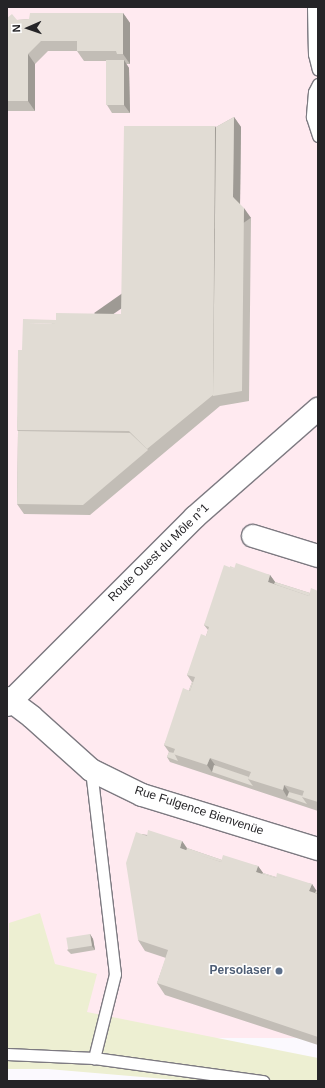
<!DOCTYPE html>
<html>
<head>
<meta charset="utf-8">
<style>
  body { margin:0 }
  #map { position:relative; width:325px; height:1088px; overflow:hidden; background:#fbf9fe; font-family:Helvetica,sans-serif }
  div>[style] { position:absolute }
  .industrial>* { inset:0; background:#ffeaf0; transform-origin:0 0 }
  .green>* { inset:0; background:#edefd2 }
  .roads { filter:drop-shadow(1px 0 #7d7a81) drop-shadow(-1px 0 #7d7a81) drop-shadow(0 1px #7d7a81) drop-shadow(0 -1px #7d7a81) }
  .lane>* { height:11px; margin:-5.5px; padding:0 5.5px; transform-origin:5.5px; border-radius:5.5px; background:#fff }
  .street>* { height:22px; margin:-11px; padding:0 11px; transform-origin:11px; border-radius:11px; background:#fff }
  .wall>* { inset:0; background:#c2bdb6 }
  .shaded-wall>* { inset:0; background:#9e9a94; transform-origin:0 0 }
  .building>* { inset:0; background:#e1dcd4; transform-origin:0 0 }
  .dots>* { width:11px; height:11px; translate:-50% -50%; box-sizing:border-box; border:2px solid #fff; border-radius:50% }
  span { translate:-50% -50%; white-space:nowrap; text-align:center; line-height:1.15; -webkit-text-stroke:3px #fff; paint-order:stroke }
  .street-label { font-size:12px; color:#252427 }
  .service-label { font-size:12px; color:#4e5e75; font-weight:700 }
  .right { translate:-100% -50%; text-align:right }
  .frame { position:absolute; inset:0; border:8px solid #252427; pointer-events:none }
  .north { position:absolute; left:8px; top:8px; width:40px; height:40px; -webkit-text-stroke:3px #fff; paint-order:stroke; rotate:268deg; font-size:11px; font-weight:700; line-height:16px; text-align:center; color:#252427 }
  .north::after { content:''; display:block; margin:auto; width:14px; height:18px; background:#252427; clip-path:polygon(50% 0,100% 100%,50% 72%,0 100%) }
</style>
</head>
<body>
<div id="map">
  <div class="industrial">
    <div style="left:7px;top:7px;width:311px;height:1031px"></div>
  </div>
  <div class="green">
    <div style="clip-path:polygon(40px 913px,55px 964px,97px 974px,87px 1012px,318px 1058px,318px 1081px,189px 1081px,48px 1069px,7px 1069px,9px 923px)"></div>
  </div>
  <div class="roads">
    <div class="lane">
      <div style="left:313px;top:7px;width:47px;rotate:88.8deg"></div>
      <div style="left:314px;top:54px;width:16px;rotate:76deg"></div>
      <div style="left:318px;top:84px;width:9px;rotate:117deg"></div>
      <div style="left:314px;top:92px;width:25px;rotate:95deg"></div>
      <div style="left:312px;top:117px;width:20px;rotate:72deg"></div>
      <div style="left:91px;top:770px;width:205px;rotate:83.3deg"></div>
      <div style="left:115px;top:974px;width:87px;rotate:104deg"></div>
      <div style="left:94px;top:1058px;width:171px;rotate:7.8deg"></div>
      <div style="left:7px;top:1054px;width:87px;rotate:2.6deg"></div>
    </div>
    <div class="street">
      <div style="left:253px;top:536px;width:68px;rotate:17.1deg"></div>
      <div style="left:7px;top:698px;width:31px;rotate:37deg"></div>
      <div style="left:32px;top:717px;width:79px;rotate:41.9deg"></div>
      <div style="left:91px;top:770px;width:57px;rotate:26.1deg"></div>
      <div style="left:142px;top:795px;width:184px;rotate:17.1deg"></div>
      <div style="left:7px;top:705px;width:266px;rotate:-45deg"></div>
      <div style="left:195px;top:517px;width:164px;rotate:-41.3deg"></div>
    </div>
  </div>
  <div class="wall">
    <div style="clip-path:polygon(123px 13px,130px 23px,130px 64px,126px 64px,129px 68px,130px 113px,112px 113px,107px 105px,113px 61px,84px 61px,77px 51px,48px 51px,35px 64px,35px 111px,8px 111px,7px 110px,7px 18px,17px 20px,29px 19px)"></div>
    <div style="clip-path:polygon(234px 117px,241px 127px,240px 205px,251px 218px,249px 401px,220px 406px,90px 515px,24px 514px,17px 504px,18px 431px,17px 430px,22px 350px,56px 320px,121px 314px,216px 127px)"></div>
    <div style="clip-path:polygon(235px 568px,270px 575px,275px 582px,310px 593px,318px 591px,318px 811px,170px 762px,167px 757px,169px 752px,164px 745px,189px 690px,192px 682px,187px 675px,206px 636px,208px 630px,204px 625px)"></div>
    <div style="clip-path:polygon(142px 834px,182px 841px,187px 848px,222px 860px,258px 866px,263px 873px,276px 877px,312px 884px,316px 891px,318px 891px,318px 1045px,165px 995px,157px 983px,166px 958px,145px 951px,138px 940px)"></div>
    <div style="clip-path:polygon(90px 934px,93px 939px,95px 950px,71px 954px,67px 950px)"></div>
  </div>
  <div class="shaded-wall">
    <div style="clip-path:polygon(123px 13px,130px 23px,130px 64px,123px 54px)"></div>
    <div style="clip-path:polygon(28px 54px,35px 64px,35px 111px,28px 101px)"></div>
    <div style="clip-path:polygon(124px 60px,129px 68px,130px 113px,124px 105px)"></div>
    <div style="clip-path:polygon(234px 117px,241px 127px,240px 207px,233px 197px)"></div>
    <div style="clip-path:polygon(215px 126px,222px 137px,213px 396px,213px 395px)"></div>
    <div style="left:244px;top:208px;width:12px;height:183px;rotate:55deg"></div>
    <div style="clip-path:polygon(270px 575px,278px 586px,268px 582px)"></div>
    <div style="clip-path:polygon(210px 758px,218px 769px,212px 772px,207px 765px)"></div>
    <div style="clip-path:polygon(284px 785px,292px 796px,287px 797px,283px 790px)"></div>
    <div style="clip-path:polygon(182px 841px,190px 853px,180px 848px)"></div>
    <div style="clip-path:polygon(258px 866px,266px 877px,256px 872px)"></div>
    <div style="clip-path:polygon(312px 884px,318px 893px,318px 899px,309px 891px)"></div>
    <div style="clip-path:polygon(90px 934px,93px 939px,95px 950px,92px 946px)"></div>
  </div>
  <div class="building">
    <div style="clip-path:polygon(30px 13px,123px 13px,123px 54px,117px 54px,116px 51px,77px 51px,77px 41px,41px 41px,28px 54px,28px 101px,7px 101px,7px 18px,12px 14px,17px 20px,29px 19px)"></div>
    <div style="left:124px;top:60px;width:45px;height:18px;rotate:90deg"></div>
    <div style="clip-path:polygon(234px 117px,233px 197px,244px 208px,242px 391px,213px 396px,216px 127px)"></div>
    <div style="clip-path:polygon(124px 126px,215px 126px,213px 395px,147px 449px,129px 431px,17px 430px,18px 350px,29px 350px,29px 323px,56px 324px,56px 313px,121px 314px)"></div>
    <div style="clip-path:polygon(23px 319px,56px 320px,56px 324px,29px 323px,29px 350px,22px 350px)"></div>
    <div style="clip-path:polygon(18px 431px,130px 433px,148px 450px,83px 505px,17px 504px)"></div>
    <div style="clip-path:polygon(236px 563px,270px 575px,268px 582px,309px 596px,311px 588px,318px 591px,318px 802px,302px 797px,304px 791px,284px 785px,283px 790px,248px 779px,251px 772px,210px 758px,207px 765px,173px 754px,175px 749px,164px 745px,183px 688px,190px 691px,195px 677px,187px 675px,201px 634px,206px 636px,209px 627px,204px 625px,224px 565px,234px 569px)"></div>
    <div style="clip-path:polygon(230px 566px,235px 568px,234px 569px,230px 568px)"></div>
    <div style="clip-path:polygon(275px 582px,310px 593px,309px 596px,274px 584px)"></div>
    <div style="clip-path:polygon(192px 682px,193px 682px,190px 691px,189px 690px)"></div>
    <div style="clip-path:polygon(169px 752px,174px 753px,178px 761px,167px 757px)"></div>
    <div style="clip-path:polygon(214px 765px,249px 777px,248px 779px,253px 786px,212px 772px)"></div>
    <div style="clip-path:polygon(289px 792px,303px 796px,302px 797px,307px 804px,287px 797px)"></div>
    <div style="clip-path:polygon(148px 830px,182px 841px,180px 848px,221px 862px,223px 855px,258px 866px,256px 872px,276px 878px,277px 873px,312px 884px,309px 891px,318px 894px,318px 1037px,157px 983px,168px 950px,138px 940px,126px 863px,136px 832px,147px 836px)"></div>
    <div style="clip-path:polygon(187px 848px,222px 860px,221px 862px,186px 851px)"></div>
    <div style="clip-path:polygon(263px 873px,276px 877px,276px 878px,262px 874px)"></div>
    <div style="clip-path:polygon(316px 891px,318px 891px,318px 894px,315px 893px)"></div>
    <div style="left:90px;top:934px;width:12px;height:24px;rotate:81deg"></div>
  </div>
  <div class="dots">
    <div style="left:279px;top:971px;background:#5c6f8a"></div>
  </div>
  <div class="street-label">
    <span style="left:159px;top:553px;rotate:-44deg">Route Ouest du Môle n°1</span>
    <span style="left:199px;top:811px;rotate:18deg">Rue Fulgence Bienvenüe</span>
  </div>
  <div class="service-label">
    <span class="right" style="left:271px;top:971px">Persolaser</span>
  </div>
  <div class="frame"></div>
  <div class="north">N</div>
</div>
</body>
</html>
